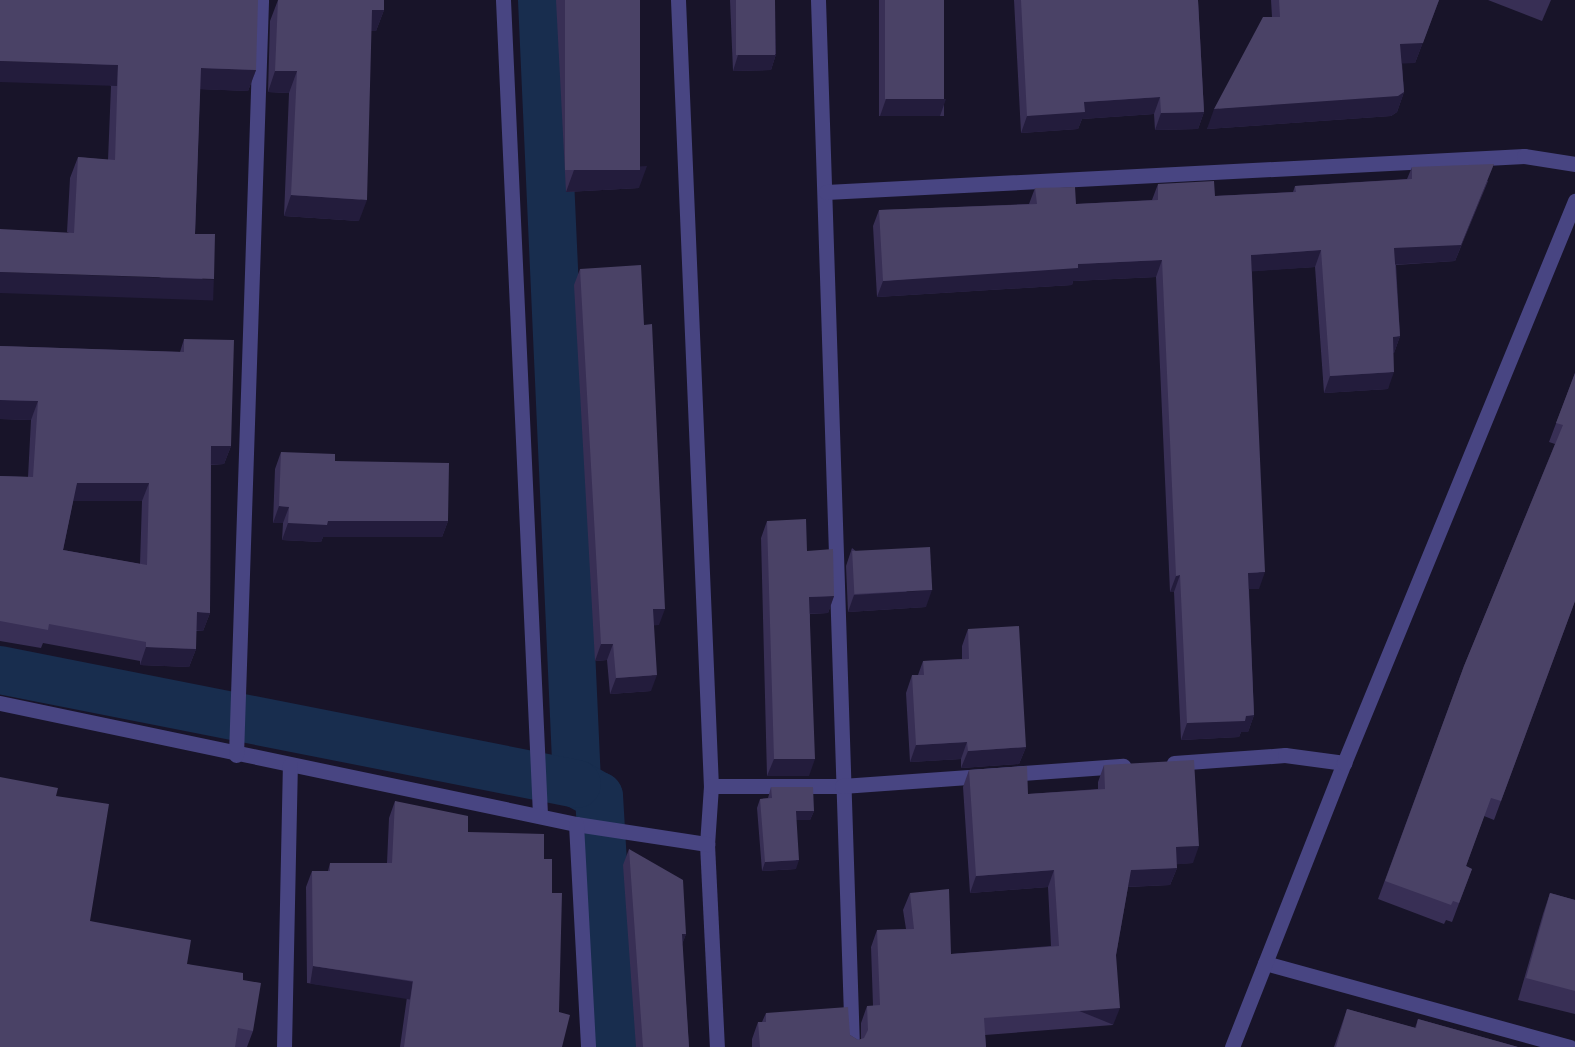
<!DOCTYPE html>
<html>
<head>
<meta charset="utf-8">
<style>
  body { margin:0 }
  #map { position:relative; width:1575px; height:1047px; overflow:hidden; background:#181429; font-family:Inter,sans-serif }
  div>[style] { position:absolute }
  .canal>* { height:48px; margin:-24px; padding:0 24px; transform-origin:24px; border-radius:24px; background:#182d4e }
  .minor>* { height:15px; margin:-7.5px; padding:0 7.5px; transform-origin:7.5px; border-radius:7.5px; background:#484582 }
  .wall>* { inset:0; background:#382f55; transform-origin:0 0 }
  .shaded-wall>* { inset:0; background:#231c3c; transform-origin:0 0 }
  .building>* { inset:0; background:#4a4266; transform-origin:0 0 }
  span { translate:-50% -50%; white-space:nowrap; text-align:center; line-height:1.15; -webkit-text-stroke:5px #181429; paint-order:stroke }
</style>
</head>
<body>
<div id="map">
  <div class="canal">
    <div style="left:542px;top:0;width:785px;rotate:87.44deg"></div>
    <div style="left:577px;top:784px;width:25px;rotate:29deg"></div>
    <div style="left:599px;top:796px;width:251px;rotate:86.6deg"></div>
    <div style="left:0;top:670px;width:588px;rotate:11.18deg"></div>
  </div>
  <div class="minor">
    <div style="left:503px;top:0;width:816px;rotate:87.4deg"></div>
    <div style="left:678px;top:0;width:787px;rotate:87.6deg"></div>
    <div style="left:711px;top:786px;width:58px;rotate:93.9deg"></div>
    <div style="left:707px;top:844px;width:203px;rotate:87.2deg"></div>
    <div style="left:818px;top:0;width:1048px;rotate:88.14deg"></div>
    <div style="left:826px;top:192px;width:699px;rotate:-2.95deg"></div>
    <div style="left:1524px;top:156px;width:52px;rotate:8.9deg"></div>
    <div style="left:0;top:703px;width:589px;rotate:11.86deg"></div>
    <div style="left:576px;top:824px;width:133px;rotate:8.7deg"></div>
    <div style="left:236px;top:755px;width:755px;rotate:-88.1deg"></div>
    <div style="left:1174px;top:763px;width:111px;rotate:-4.1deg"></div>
    <div style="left:1285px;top:755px;width:60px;rotate:7.7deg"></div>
    <div style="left:711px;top:786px;width:131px"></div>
    <div style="left:842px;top:786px;width:282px;rotate:-4.1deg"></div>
    <div style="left:576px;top:824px;width:223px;rotate:86.9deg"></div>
    <div style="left:1265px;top:963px;width:316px;rotate:15.4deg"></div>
    <div style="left:284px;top:1047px;width:282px;rotate:-88.8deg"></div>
    <div style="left:1232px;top:1047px;width:305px;rotate:-68.5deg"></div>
    <div style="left:1344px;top:763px;width:608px;rotate:-67.66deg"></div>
  </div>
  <div class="wall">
    <div style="clip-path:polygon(0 0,256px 70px,248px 91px,200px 89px,195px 234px,206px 300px,67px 232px,70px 178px,78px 157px,108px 160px,111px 86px)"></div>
    <div style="clip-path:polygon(278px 0,384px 0,384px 10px,376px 31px,371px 31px,359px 221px,284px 216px,289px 93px,268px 92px,270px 21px)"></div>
    <div style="clip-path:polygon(556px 0,640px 0,639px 188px,566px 192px)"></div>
    <div style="clip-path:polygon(730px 0,775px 0,776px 54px,771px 70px,733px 71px)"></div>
    <div style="left:879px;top:0;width:65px;height:116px"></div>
    <div style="clip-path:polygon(1014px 0,1198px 0,1204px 112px,1198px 129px,1155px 130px,1154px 114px,1082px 119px,1078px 129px,1021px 133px)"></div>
    <div style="clip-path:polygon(1271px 0,1439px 0,1415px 63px,1402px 63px,1404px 92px,1397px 112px,1391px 116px,1207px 129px,1272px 17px)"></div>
    <div style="clip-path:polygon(1488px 0,1551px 0,1542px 21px)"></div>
    <div style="clip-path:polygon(1412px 167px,1488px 181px,1455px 261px,1396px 265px,1400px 336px,1394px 353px,1393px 353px,1388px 389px,1324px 393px,1315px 267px,1252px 271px,1259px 589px,1249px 589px,1254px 715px,1248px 732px,1241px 732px,1239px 737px,1181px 740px,1174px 592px,1170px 592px,1156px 277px,1073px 281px,1072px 285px,877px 297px,873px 226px,879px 210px,1029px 204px,1035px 188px,1076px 204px,1152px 200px,1158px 184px,1215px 196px,1293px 192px,1295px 186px,1407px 179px)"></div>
    <div style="clip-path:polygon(580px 269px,659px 625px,654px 625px,651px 691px,610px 694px,607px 660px,595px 661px,574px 285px)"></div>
    <div style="clip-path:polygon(evenodd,184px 339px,231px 446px,224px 464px,211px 465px,210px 613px,203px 631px,196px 631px,196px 649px,189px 667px,140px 665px,140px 661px,43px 643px,41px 648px,0 641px,0 476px,28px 477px,31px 420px,0 419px,0 346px,180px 352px,184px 339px,73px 501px,142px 501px,140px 564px,63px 550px,73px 501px)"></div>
    <div style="clip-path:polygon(1575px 373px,1575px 601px,1494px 820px,1484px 816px,1466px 866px,1472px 869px,1452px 922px,1446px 920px,1444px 924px,1378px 899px,1464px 666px,1555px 444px,1549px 442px)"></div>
    <div style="clip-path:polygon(281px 452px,335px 461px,448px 521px,442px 537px,323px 537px,321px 542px,282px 540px,283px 523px,273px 523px,275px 469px)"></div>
    <div style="clip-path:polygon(767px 521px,807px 551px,834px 596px,828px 613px,810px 614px,809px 776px,767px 776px,761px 538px)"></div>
    <div style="clip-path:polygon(852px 548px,926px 607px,848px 612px,846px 566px)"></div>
    <div style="clip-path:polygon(968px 629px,1026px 747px,1019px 764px,961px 768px,961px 759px,910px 762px,906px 693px,912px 675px,918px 675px,923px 661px,962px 659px,962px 646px)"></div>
    <div style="clip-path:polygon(1104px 765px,1193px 863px,1176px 864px,1177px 868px,1170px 885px,1128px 887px,1116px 955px,1113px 1025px,985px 1035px,986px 1047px,752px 1047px,752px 1039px,758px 1022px,762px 1022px,766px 1013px,850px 1035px,858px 1040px,861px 1039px,861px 1023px,867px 1006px,873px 1006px,871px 947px,877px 930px,906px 929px,903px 910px,910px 893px,951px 954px,1051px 946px,1048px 887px,970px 893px,963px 787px,969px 770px,1028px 794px,1098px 789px,1098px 782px)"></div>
    <div style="clip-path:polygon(771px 787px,814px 811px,810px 820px,796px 820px,796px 869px,762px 871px,757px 808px,760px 799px,768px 798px)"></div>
    <div style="clip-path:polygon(56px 796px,90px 921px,187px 964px,243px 980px,253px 1031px,247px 1047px,0 1047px)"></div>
    <div style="clip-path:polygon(395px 801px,468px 832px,544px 859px,552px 893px,559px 1012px,562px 1047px,400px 1047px,407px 997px,307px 983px,306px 887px,312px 871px,328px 871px,330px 863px,387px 863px,389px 818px)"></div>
    <div style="clip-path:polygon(629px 849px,686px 934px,682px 944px,689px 1047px,636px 1047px,623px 865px)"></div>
    <div style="clip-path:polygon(1550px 893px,1575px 900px,1575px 1014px,1518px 1000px,1543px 914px)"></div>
    <div style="clip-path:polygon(1347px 1009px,1415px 1028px,1418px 1019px,1518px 1047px,1334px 1047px)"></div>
  </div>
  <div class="shaded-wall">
    <div style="clip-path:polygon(1439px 0,1415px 63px,1393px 64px,1400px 44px)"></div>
    <div style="clip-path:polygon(372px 10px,384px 10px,376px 31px,364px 31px)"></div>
    <div style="clip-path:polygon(776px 54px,771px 70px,733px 71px,738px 55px)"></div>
    <div style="left:0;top:61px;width:118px;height:21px;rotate:2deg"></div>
    <div style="clip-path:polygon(201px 68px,256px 70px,248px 91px,194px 89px)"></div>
    <div style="clip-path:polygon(275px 71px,297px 71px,289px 93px,268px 92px)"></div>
    <div style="clip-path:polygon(1404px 92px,1397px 112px,1391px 116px,1207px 129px,1214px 109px)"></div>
    <div style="clip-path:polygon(1160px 97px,1154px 114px,1082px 119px,1078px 129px,1021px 133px,1027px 116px,1084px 102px)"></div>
    <div style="clip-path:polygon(886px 99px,946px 99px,940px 116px,880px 116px)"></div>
    <div style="clip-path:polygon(1204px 112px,1198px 129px,1155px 130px,1161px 113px)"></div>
    <div style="clip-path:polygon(1494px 164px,1455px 261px,1388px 265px,1394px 248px)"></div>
    <div style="clip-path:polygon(647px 166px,639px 188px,566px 192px,574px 170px)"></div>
    <div style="clip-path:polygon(291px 195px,367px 200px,359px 221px,284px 216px)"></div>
    <div style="clip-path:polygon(1321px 250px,1315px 267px,1245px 272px,1251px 255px)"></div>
    <div style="clip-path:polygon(1162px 260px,1156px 277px,1073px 281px,1072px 285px,877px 297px,883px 281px,1078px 264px)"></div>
    <div style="left:0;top:272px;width:214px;height:21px;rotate:2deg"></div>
    <div style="clip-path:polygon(1400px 336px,1394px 353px,1386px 354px,1393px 337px)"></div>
    <div style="clip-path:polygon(1394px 372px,1388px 389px,1324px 393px,1330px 376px)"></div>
    <div style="clip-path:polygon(0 400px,38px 401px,31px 420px,0 419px)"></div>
    <div style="clip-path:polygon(211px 446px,231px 446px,224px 464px,204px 465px)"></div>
    <div style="clip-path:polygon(77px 483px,149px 483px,142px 501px,70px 501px)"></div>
    <div style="clip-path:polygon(279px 506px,289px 507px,283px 523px,273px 523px)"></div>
    <div style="clip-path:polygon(328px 521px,448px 521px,442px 537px,323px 537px,321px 542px,282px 540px,288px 523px)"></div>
    <div style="clip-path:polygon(1265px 572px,1259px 589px,1242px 589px,1248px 573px)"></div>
    <div style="clip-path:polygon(1180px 575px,1174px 592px,1170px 592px,1176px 576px)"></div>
    <div style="clip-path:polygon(932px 590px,926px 607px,848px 612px,854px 595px)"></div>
    <div style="clip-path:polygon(834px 596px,828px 613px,803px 614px,809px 597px)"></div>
    <div style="clip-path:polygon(653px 609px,665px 609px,659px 625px,647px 626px)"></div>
    <div style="clip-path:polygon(197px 612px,210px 613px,203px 631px,190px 630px)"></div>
    <div style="clip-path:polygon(601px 644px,613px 644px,607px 660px,595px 661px)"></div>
    <div style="clip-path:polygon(146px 647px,196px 649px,189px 667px,140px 665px)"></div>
    <div style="clip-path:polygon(657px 675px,651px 691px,610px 694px,616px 678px)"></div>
    <div style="clip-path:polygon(1254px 715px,1248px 732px,1241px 732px,1239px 737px,1181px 740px,1187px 723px)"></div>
    <div style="clip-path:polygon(967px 742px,961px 759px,910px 762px,916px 745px)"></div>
    <div style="clip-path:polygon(1026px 747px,1019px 764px,961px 768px,968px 751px)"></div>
    <div style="clip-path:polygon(774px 759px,815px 759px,809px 776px,767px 776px)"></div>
    <div style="clip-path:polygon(796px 811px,814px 811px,810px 820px,792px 820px)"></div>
    <div style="clip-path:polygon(1199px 846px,1193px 863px,1169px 865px,1176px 847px)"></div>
    <div style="clip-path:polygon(799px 860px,796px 869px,762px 871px,765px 862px)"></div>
    <div style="clip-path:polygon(1177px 868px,1170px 885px,1124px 887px,1131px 870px)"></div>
    <div style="clip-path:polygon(1054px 870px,1048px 887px,970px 893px,976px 876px)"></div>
    <div style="clip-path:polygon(682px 934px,686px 934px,680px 950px)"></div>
    <div style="left:313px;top:966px;width:101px;height:18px;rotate:9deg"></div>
    <div style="left:1120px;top:1008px;width:18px;height:136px;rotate:112deg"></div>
  </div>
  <div class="building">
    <div style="clip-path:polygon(0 0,258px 0,256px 70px,201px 68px,195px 234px,215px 234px,214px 279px,0 272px,0 229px,74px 233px,78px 157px,115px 160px,118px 65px,0 61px)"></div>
    <div style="clip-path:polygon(278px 0,384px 0,384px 10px,372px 10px,367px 200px,291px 195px,297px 71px,275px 71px)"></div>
    <div style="left:565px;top:0;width:75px;height:170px"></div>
    <div style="left:736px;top:0;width:39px;height:55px"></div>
    <div style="left:885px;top:0;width:59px;height:99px"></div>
    <div style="clip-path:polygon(1021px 0,1198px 0,1204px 112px,1161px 113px,1160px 97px,1084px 102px,1085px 112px,1027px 116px)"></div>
    <div style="clip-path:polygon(1279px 0,1439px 0,1423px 43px,1400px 44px,1404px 92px,1398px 96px,1214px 109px,1263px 17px,1280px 17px)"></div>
    <div style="clip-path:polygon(1494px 164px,1461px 245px,1394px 248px,1400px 336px,1393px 337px,1394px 372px,1330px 376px,1321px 250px,1251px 255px,1265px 572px,1248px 573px,1254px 715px,1246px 716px,1245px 721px,1187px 723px,1180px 575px,1176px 576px,1162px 260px,1078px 264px,1078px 268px,883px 281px,879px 210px,1037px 204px,1035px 188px,1075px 187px,1076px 204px,1158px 200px,1158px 184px,1214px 181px,1215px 196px,1296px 192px,1295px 186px,1412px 179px,1412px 167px)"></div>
    <div style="clip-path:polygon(641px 265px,644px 325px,652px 324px,665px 609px,653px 609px,657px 675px,616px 678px,613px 644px,601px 644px,580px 269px)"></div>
    <div style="clip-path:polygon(evenodd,184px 339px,234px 340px,231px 446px,211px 446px,210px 613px,197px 612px,196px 649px,146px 647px,146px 642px,49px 624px,48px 630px,0 621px,0 476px,33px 477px,38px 401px,0 400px,0 346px,184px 352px,184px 339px,77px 483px,149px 483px,147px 565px,63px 550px,77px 483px)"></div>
    <div style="clip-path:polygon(1575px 373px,1575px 601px,1501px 801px,1491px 798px,1466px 866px,1472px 869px,1459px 903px,1453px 901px,1451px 905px,1385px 881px,1464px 666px,1563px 425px,1556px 423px)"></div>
    <div style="clip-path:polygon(281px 452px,335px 454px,335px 461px,449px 463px,448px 521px,328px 521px,327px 525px,288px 523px,289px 507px,279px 506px)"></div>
    <div style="clip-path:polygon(806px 519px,807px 551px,833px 549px,834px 596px,809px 597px,815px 759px,774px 759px,767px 521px)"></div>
    <div style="left:930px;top:547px;width:43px;height:78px;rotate:87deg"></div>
    <div style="clip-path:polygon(1019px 626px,1026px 747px,968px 751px,967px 742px,916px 745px,912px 675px,924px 675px,923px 661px,969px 659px,968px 629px)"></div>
    <div style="clip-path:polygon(1194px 760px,1199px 846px,1176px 847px,1177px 868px,1131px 870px,1116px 955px,1120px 1008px,984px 1018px,986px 1047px,760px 1047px,758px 1022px,766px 1022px,766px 1013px,848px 1007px,850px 1035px,858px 1040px,864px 1038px,868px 1030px,867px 1006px,880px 1005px,877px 930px,914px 929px,910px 893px,949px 889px,951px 954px,1059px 946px,1054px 870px,976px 876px,969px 770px,1027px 766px,1028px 794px,1105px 789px,1104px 765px)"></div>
    <div style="clip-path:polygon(0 777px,58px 788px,56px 796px,109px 804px,90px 921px,191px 940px,187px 964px,243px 973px,243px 980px,261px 983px,253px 1031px,238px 1028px,235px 1047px,0 1047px)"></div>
    <div style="clip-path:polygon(771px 787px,813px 787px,814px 811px,796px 811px,799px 860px,765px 862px,760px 799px,772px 798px)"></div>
    <div style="clip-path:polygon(395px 801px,468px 816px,468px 832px,544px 834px,544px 859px,552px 859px,552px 893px,562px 893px,559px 1012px,570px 1015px,562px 1047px,404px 1047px,413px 981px,313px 966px,312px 871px,330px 871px,330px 863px,392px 863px)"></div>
    <div style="clip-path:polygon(629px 849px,683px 880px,686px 934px,682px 934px,689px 1047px,643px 1047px)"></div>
    <div style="clip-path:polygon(1550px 893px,1575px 900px,1575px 991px,1526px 978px)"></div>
    <div style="clip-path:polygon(1347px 1009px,1416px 1028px,1418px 1019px,1518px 1047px,1336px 1047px)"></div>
  </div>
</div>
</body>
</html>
